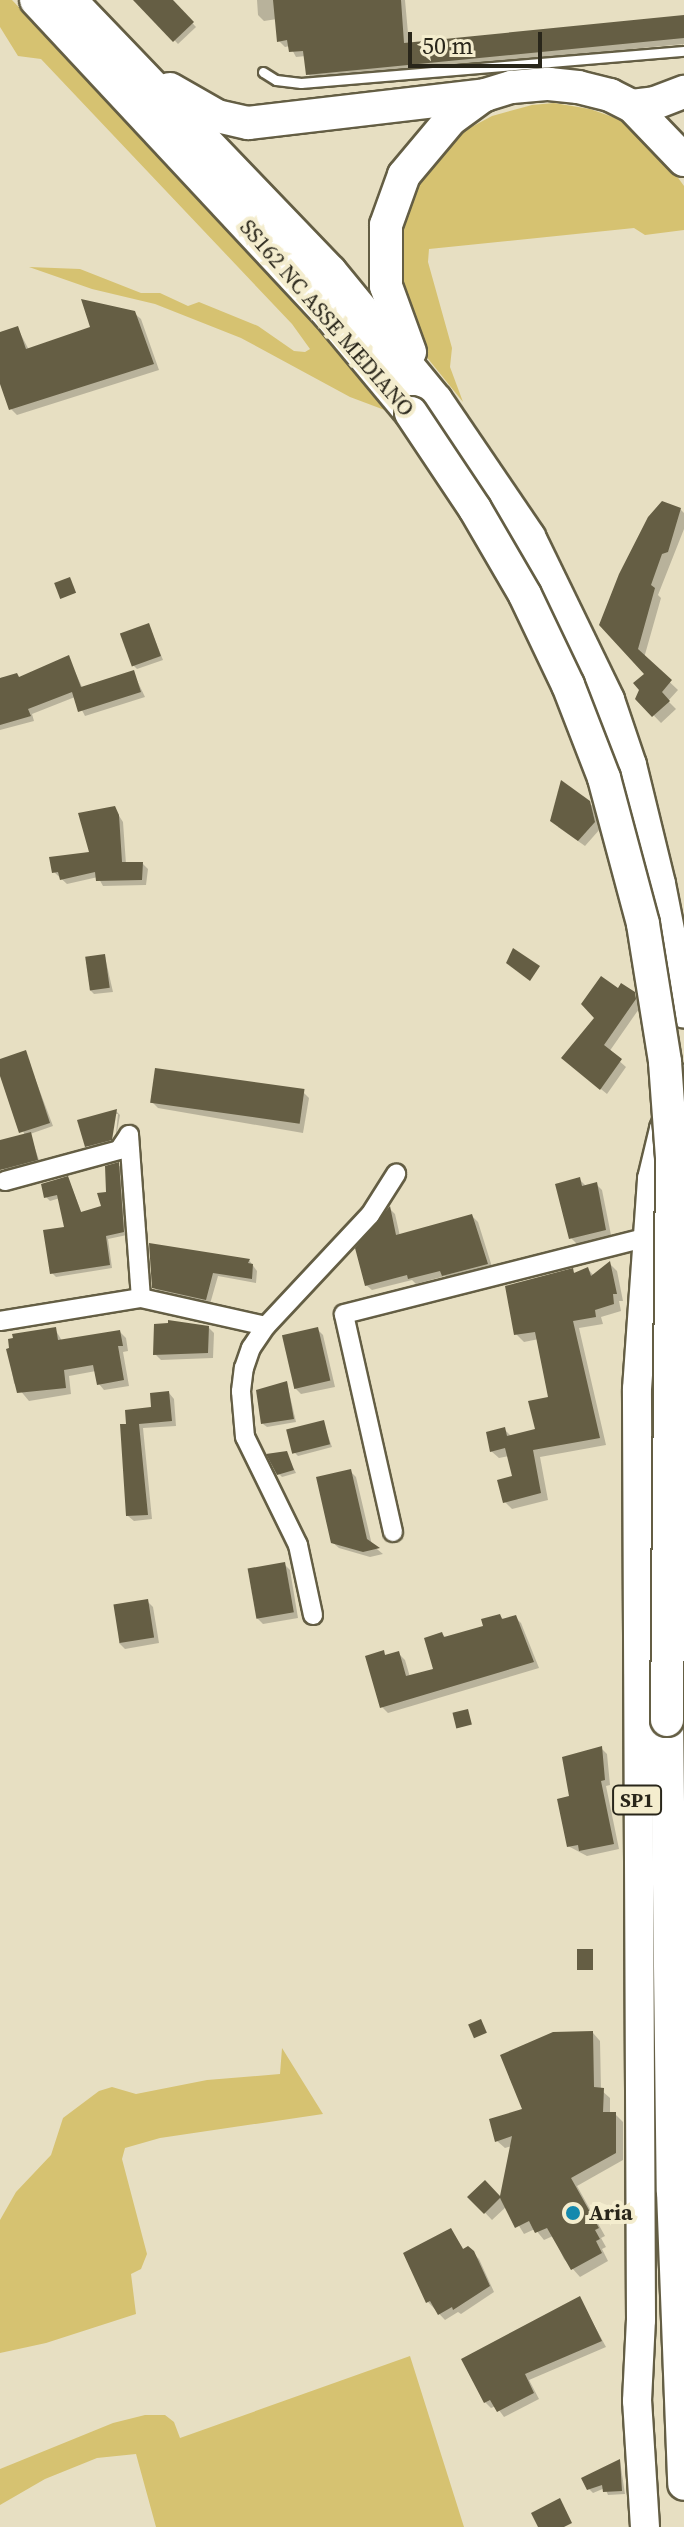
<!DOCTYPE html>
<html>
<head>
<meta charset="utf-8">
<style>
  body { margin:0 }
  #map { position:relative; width:684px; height:2527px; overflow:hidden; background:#e7dfc2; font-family:"Source Serif 4",serif }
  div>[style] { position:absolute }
  .green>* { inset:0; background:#d6c271 }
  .shadow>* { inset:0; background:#0003 }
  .building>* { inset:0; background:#655e44; transform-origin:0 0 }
  .roads { filter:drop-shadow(2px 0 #645e44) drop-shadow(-2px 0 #645e44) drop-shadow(0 2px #645e44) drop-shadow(0 -2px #645e44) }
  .lane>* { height:9px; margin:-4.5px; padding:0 4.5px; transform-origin:4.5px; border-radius:4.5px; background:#fff }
  .street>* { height:18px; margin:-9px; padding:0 9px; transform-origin:9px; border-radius:9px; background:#fff }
  .primary>* { height:28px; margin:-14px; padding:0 14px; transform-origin:14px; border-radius:14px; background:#fff }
  .highway>* { height:32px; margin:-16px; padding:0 16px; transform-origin:16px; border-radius:16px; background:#fff }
  .bridges { filter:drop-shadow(2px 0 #645e44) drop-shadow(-2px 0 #645e44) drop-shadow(0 2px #645e44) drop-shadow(0 -2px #645e44) }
  .highway-bridge>* { height:32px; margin:-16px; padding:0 16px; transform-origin:16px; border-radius:16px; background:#fff }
  .dots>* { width:22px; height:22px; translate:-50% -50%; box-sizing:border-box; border:4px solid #f4edce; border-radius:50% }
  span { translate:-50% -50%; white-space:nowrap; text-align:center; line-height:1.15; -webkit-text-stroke:8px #f4edce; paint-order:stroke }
  .shield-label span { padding:2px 6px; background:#f4edce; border:2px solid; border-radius:6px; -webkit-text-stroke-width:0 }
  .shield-label { font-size:20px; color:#29261a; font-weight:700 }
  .street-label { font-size:22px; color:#29261a }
  .poi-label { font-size:22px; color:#29261a; font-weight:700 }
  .left { translate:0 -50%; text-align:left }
  .scale { position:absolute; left:408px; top:32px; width:134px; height:36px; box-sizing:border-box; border:4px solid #29261a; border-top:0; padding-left:10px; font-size:24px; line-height:28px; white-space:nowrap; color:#29261a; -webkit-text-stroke:6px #f4edce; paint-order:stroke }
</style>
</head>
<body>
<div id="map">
  <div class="green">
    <div style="clip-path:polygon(0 0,12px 0,335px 340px,390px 412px,350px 397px,241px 338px,155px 304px,92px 289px,29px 267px,80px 269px,141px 293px,160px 293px,188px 306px,199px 302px,258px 326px,294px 351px,305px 352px,310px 349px,292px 324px,41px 59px,18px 56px,0 27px)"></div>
    <div style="clip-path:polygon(554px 103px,590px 109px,624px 121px,652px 142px,684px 186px,684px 230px,645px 235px,634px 228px,429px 249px,428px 262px,452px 348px,450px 367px,463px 402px,421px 350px,398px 274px,401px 227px,425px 173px,464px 131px,492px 116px,532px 105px)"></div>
    <div style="clip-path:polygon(282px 2048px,323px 2114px,160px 2138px,125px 2148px,122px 2159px,147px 2254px,141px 2269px,131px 2274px,136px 2314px,46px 2343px,0 2353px,0 2220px,16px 2192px,51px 2155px,63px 2118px,99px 2091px,112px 2087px,136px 2094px,207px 2080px,280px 2074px)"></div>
    <div style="clip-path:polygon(410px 2356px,464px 2527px,156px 2527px,136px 2454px,97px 2458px,45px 2479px,0 2505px,0 2469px,113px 2423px,145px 2415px,165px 2415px,174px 2422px,180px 2438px)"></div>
  </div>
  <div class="shadow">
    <div style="clip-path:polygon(137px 0,171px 0,196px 27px,178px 44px)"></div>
    <div style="clip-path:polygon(257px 0,405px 0,409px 44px,684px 17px,684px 44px,314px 80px,308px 74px,306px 56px,296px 57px,290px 46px,285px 47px,279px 41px,277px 19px,264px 21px,258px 15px)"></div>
    <div style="clip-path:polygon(134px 313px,141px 319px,159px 370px,17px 415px,11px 409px,0 377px,0 335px,18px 329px,29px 350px)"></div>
    <div style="clip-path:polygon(680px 509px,684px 513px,684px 529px,658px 595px,661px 598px,644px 658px,678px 690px,668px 701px,676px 709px,661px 723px,637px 698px,646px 674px,602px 625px)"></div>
    <div style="clip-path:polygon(149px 625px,163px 660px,137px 669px,133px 665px)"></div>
    <div style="clip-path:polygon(68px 657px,83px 689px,133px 672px,145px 697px,85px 716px,75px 697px,32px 714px,34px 721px,0 730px,0 678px,17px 675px,20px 679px)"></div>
    <div style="clip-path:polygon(589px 803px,596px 809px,600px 829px,585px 846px,558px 827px)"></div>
    <div style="clip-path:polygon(114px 808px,123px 822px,126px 864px,143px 864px,148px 869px,146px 885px,103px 886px,98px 877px,67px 884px,54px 872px,91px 853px)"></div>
    <div style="clip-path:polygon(105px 957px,113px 992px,94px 994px,90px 990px)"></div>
    <div style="clip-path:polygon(619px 990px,633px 994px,641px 1006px,609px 1052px,626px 1067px,607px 1094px,570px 1064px)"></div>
    <div style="clip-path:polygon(25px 1052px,53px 1126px,30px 1134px,40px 1163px,6px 1173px,0 1161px,0 1143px,25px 1136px,0 1070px,0 1061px)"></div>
    <div style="clip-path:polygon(303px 1092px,309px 1098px,303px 1133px,158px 1108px,152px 1102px)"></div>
    <div style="clip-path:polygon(116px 1111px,120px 1115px,115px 1143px,118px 1114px,114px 1114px,109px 1144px,90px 1150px,80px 1121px)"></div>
    <div style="clip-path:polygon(118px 1165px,122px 1168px,127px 1235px,108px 1239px,112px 1268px,56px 1277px,52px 1273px,66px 1229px,60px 1198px,50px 1201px,46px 1197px,68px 1178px,82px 1214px,103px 1208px)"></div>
    <div style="clip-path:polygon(579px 1179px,585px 1185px,596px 1184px,602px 1190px,611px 1235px,577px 1244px,571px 1238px)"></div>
    <div style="clip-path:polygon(390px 1209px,395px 1214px,400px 1236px,472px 1216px,478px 1222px,493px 1270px,449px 1281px,445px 1276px,416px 1284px,412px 1280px,372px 1290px,366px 1285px)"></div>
    <div style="clip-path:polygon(249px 1260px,257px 1271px,256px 1283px,218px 1276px,210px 1304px,159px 1293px,154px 1287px)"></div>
    <div style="clip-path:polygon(610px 1264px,617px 1271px,623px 1301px,619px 1301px,621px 1311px,601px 1317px,603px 1324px,579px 1328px,606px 1445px,540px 1457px,548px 1500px,512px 1509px,504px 1501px,515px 1478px,509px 1456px,499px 1458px,491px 1451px,504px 1429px,512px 1437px,537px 1430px,551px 1398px,539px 1339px,524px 1342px,516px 1334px,572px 1271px,576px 1274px,588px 1269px,594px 1276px)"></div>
    <div style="clip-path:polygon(208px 1327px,214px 1333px,213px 1358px,161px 1360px,155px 1354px)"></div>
    <div style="clip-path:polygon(55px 1329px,62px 1341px,120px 1332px,126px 1338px,128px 1351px,123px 1352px,129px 1386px,104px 1390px,99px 1384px,96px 1371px,69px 1376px,71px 1394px,29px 1401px,14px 1383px,8px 1350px,14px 1336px)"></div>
    <div style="clip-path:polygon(317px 1329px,323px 1335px,335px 1387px,301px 1394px,295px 1388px)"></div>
    <div style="clip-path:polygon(287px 1383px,296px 1422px,267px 1427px,263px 1424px)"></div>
    <div style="clip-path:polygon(169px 1393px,174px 1399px,176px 1426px,143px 1428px,152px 1519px,134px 1521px,128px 1516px,123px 1426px,153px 1409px)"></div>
    <div style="clip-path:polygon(323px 1422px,332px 1447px,298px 1456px,295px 1453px)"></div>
    <div style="clip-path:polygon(286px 1453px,296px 1473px,282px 1477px,278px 1473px)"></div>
    <div style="clip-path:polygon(350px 1471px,356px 1477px,372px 1545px,383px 1554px,370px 1557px,339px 1548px,332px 1542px)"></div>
    <div style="clip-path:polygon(284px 1564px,290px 1570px,298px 1618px,263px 1624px,257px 1618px)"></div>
    <div style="clip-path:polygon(147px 1601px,153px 1607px,159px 1643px,125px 1649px,119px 1643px)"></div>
    <div style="clip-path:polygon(500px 1616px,504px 1620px,515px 1617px,521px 1623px,539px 1668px,388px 1713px,382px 1707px,383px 1653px,387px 1657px,399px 1654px,405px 1660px,410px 1677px,435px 1670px,442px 1634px,446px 1638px,486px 1627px)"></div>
    <div style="clip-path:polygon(601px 1748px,607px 1754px,610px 1785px,606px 1786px,619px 1849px,587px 1856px,568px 1846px,572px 1798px)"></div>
    <div style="clip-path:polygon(593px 2033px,600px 2041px,601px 2090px,610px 2098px,610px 2114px,615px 2114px,623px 2122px,623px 2160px,577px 2186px,605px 2236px,601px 2238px,606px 2247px,602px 2249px,608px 2261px,580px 2277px,564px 2259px,553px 2236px,544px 2240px,535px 2229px,524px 2234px,507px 2206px,492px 2220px,470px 2197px,485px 2183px,502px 2200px,512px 2146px,505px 2148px,497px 2141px)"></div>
    <div style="clip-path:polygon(451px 2230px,464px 2250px,468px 2248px,479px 2259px,494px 2292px,461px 2314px,458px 2312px,445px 2320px,428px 2302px)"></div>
    <div style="clip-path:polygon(580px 2299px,606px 2347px,529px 2380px,539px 2399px,504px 2417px,496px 2406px,491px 2408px,485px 2402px)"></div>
    <div style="clip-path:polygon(620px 2461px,625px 2494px,608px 2495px,605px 2488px,593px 2493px,589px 2489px)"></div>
  </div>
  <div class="building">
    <div style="clip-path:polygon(133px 0,173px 0,194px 22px,173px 42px)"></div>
    <div style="clip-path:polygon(273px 0,401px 0,404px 43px,684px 15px,684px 38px,306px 75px,303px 51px,289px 52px,287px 40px,277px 42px)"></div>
    <div style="clip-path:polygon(81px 299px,135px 311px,154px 364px,9px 410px,0 384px,0 332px,18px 326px,26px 349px,90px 327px)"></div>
    <div style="clip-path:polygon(662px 501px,681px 508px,668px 552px,662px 554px,651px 585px,655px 588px,638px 649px,672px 680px,662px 692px,670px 701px,652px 717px,635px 699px,639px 690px,633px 683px,644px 674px,599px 625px,619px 574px,648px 517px)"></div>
    <div style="left:70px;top:577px;width:17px;height:17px;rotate:69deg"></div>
    <div style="left:149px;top:623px;width:35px;height:31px;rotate:70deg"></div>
    <div style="clip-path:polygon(69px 655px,81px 687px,134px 670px,141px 692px,78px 712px,72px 692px,28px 709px,31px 716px,0 725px,0 678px,17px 673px,19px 677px)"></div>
    <div style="clip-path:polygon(561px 780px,590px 801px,595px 822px,578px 841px,550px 821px)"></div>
    <div style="clip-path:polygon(115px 806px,119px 815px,122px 862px,143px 862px,142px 880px,96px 881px,95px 872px,60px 880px,58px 872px,52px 873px,49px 857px,89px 852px,78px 813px)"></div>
    <div style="clip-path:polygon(513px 948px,540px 966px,530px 981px,506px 963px)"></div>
    <div style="left:105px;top:954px;width:34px;height:20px;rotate:82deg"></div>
    <div style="clip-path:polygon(601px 976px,618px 988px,621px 983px,635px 992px,636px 999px,604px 1045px,622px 1059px,600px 1090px,561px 1058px,594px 1018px,581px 1004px)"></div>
    <div style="clip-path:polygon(26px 1050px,50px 1123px,19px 1133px,0 1076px,0 1059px)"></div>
    <div style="left:155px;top:1068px;width:151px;height:35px;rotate:8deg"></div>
    <div style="clip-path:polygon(117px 1109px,112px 1140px,85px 1147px,77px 1120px)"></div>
    <div style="clip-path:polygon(31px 1132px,38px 1160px,0 1170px,0 1140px)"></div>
    <div style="clip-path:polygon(119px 1162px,124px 1232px,106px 1236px,110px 1265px,50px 1274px,43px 1230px,64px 1227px,57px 1195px,44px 1198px,41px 1184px,68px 1176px,81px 1212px,101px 1206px,97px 1193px,106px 1192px,105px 1166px)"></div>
    <div style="clip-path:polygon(580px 1177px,582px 1186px,597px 1182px,606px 1230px,569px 1239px,555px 1184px)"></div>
    <div style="clip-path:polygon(390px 1206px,396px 1235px,472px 1214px,488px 1264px,442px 1276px,440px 1271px,408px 1279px,407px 1275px,365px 1286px,355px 1248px)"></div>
    <div style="clip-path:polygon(149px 1243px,250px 1259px,248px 1263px,253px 1264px,252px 1279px,213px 1273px,206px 1300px,152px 1288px)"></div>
    <div style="clip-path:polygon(610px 1261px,617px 1294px,613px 1294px,614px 1304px,595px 1310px,596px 1317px,573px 1321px,600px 1438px,533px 1450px,541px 1493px,503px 1503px,497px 1480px,512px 1476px,505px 1448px,490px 1452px,486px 1432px,505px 1427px,507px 1436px,535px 1429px,528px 1401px,548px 1397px,535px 1332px,514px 1335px,505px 1286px,573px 1268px,574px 1273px,588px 1267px,591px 1276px)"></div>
    <div style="clip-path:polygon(168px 1320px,209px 1326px,208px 1353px,153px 1355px,154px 1324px,168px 1323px)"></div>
    <div style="clip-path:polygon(56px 1327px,58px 1340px,120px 1330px,123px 1346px,118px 1346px,124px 1380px,97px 1385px,93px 1365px,64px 1370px,66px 1388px,17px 1393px,6px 1349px,9px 1348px,8px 1339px,13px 1338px,12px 1334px)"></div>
    <div style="left:318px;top:1327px;width:55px;height:37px;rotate:77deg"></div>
    <div style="clip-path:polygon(287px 1381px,294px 1419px,261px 1424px,256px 1390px)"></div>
    <div style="clip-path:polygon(169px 1391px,172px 1421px,139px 1424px,148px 1515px,126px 1516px,120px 1424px,126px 1424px,125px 1410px,151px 1407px,150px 1393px)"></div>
    <div style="left:324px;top:1420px;width:25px;height:39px;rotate:76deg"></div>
    <div style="clip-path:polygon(287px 1451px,294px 1470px,277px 1475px,266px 1454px)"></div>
    <div style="clip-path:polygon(351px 1469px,367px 1539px,380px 1548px,363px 1552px,331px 1543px,316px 1477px)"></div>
    <div style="left:285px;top:1562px;width:51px;height:38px;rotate:80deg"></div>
    <div style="left:148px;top:1599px;width:39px;height:35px;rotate:81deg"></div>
    <div style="clip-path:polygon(500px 1614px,502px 1619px,516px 1615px,534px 1662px,380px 1708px,365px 1656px,384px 1650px,385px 1655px,399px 1651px,406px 1676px,433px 1669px,424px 1638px,442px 1632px,444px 1637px,483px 1626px,481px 1619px)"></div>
    <div style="left:468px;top:1709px;width:16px;height:16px;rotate:76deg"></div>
    <div style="clip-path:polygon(602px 1746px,605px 1780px,601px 1781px,614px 1844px,579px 1851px,578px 1845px,567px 1847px,557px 1799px,569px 1796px,562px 1757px)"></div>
    <div style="left:577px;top:1949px;width:16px;height:21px"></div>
    <div style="left:481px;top:2019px;width:15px;height:14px;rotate:67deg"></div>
    <div style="clip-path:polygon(593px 2031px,594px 2087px,604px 2088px,603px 2112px,616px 2112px,616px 2153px,571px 2178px,599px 2228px,595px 2230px,600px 2239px,596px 2241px,602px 2253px,571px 2270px,547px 2228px,535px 2233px,529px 2221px,515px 2228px,500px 2198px,484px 2214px,467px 2197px,485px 2180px,500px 2196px,512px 2136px,495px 2142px,489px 2119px,522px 2109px,500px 2055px,553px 2032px)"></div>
    <div style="clip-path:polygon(451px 2228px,463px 2249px,468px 2246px,474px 2251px,490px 2286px,453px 2310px,452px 2307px,438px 2315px,430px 2301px,426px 2303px,403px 2253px)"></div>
    <div style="clip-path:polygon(580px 2296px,602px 2341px,525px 2374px,534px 2393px,497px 2412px,490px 2400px,484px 2403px,461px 2359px)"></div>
    <div style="clip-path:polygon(620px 2459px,622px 2491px,603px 2492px,602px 2485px,587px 2490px,581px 2478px)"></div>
    <div style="clip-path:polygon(560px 2498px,572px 2523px,564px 2527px,538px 2527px,531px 2513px)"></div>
  </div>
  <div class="roads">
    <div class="lane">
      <div style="left:263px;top:72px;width:15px;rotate:32deg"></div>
      <div style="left:276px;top:80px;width:25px;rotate:7deg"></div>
      <div style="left:301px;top:83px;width:384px;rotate:-4.8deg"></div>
    </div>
    <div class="street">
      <div style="left:129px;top:1135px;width:163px;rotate:85.8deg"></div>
      <div style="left:141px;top:1298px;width:128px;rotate:12.6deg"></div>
      <div style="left:5px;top:1181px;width:118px;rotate:-15.2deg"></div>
      <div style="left:119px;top:1150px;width:18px;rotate:-56deg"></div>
      <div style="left:0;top:1321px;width:143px;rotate:-9.3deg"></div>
      <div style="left:393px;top:1532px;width:223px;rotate:-102.7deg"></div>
      <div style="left:344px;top:1314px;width:314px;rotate:-14.2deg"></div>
      <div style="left:313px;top:1615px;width:72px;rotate:-102.1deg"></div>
      <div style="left:298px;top:1545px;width:120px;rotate:-116.1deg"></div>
      <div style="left:245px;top:1437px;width:46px;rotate:-95deg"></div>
      <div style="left:241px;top:1391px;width:23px;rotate:-83deg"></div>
      <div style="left:244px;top:1368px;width:21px;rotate:-71deg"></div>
      <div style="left:251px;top:1348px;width:27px;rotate:-56deg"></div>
      <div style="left:266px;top:1326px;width:152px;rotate:-46.9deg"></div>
      <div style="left:370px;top:1215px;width:49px;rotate:-57.6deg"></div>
    </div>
    <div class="primary">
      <div style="left:645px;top:2527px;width:126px;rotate:-93.6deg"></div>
      <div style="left:637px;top:2401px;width:81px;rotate:-87.2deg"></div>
      <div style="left:641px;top:2320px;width:931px;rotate:-90.25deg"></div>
      <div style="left:637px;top:1389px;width:211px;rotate:-85.9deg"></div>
      <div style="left:652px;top:1179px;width:51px;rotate:-76.5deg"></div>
      <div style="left:664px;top:1129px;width:54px;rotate:-68.2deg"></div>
    </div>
    <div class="highway">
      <div style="left:36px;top:0;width:428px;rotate:47deg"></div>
      <div style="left:328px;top:313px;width:130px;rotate:50.3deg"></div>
      <div style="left:70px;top:0;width:376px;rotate:46.2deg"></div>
      <div style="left:330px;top:271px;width:167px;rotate:50.6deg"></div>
      <div style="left:436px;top:400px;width:166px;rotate:55.8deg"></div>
      <div style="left:529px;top:537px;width:181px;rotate:64.1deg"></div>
      <div style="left:608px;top:700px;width:69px;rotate:71.3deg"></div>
      <div style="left:630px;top:765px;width:122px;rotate:76.3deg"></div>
      <div style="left:659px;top:884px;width:130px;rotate:78.9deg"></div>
      <div style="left:170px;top:89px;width:54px;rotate:29.9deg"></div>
      <div style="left:217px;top:116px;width:32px;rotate:13deg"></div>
      <div style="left:248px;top:123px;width:239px;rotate:-6.7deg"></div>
      <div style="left:485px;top:95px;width:28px;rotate:-17deg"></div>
      <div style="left:512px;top:87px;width:37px;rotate:-5deg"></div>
      <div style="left:549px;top:84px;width:29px;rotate:6deg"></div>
      <div style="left:578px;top:87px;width:33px;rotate:14deg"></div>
      <div style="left:610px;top:95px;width:25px;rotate:27deg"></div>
      <div style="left:632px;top:106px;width:75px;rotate:46.1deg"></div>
      <div style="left:632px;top:106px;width:23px;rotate:-7deg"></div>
      <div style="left:655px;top:103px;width:31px;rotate:-21deg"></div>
      <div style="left:410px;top:352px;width:70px;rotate:-110deg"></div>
      <div style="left:386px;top:286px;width:61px;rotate:-90deg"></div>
      <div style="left:386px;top:225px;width:53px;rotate:-70.2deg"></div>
      <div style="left:404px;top:175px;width:73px;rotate:-50deg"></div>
      <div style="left:451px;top:119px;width:39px;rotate:-36deg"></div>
      <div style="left:667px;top:1720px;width:471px;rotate:89.3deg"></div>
      <div style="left:673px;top:2191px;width:293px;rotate:87.8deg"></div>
    </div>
  </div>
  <div class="bridges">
    <div class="highway-bridge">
      <div style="left:411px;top:413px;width:115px;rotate:56.3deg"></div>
      <div style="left:475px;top:509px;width:99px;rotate:59.8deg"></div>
      <div style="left:525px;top:595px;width:100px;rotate:64.5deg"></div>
      <div style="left:568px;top:685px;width:100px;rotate:68.8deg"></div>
      <div style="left:604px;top:778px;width:151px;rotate:75deg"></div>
      <div style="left:643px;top:924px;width:140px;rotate:80.9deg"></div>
      <div style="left:665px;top:1062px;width:96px;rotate:85.8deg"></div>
      <div style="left:672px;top:1158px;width:562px;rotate:90.51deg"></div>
    </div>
  </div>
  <div class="dots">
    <div style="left:573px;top:2213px;background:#1589ad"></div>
  </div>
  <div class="shield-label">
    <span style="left:637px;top:1800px">SP1</span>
  </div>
  <div class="street-label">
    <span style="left:327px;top:318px;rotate:49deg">SS162 NC ASSE MEDIANO</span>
  </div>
  <div class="poi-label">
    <span class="left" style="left:589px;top:2213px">Aria</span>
  </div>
  <div class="scale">50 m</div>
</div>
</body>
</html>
